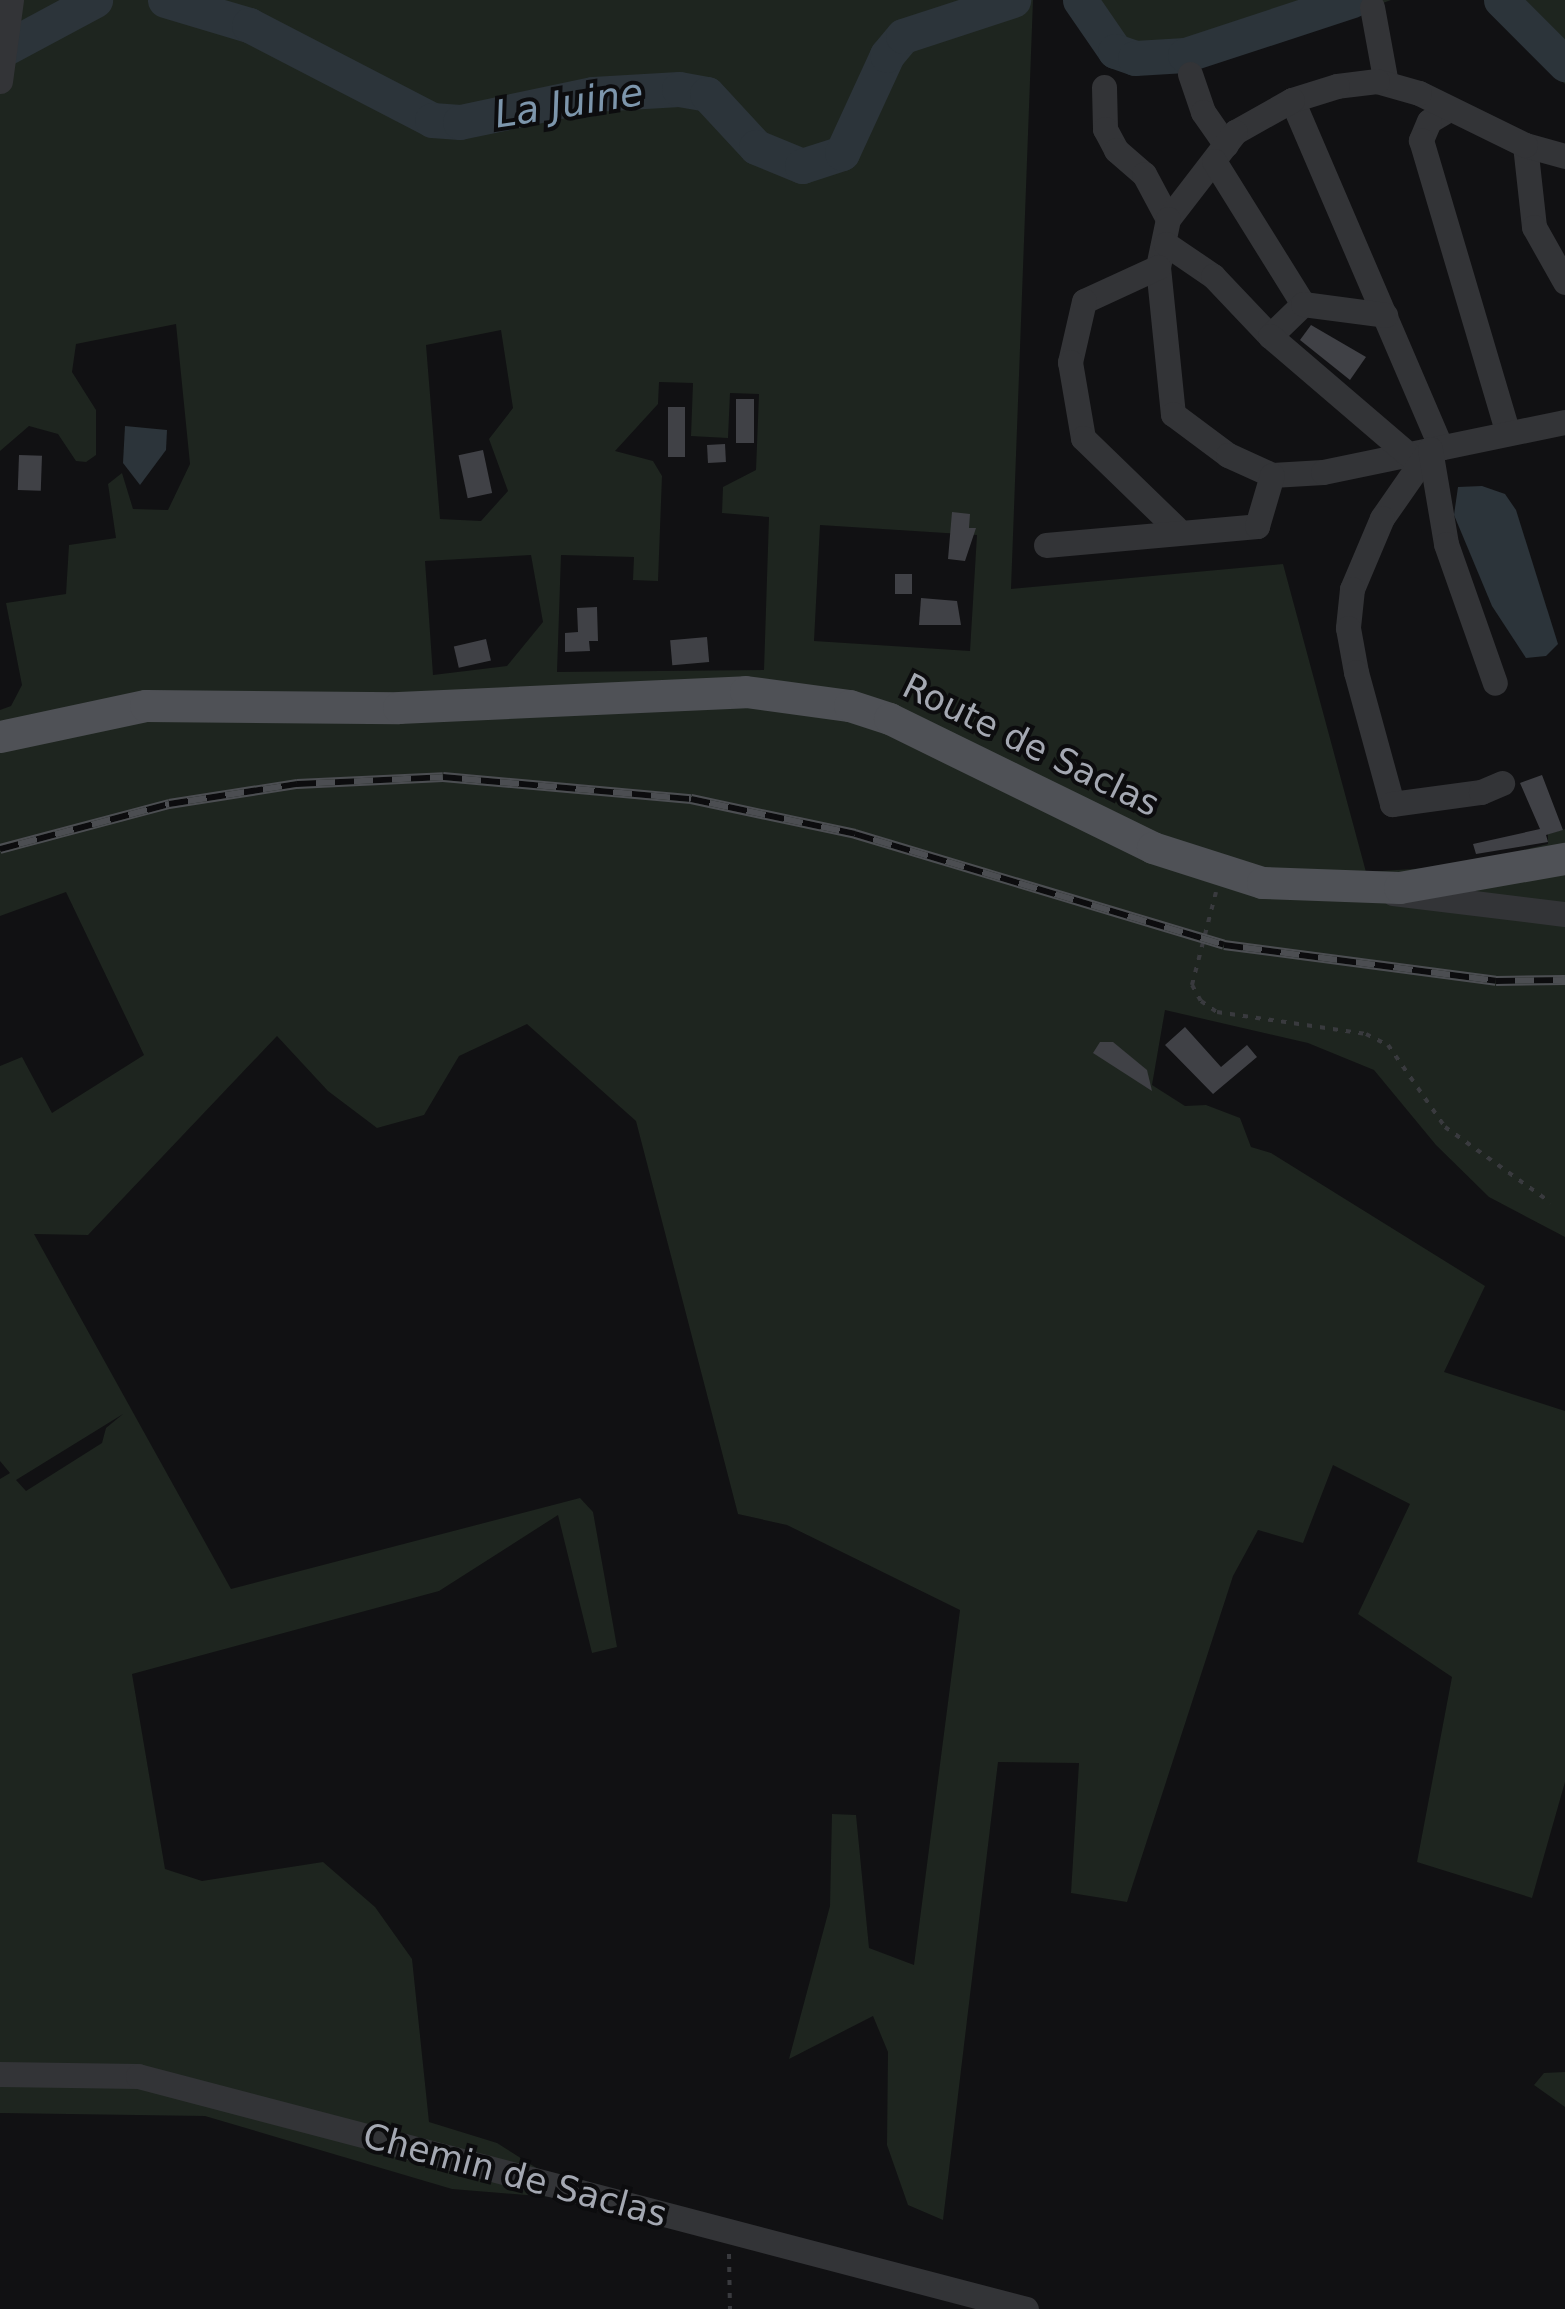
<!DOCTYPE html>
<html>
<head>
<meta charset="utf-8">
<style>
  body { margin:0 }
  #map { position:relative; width:1565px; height:2309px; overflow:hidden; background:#111113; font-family:"DejaVu Sans",sans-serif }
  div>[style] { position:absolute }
  .green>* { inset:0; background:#1e251f }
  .water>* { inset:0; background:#2c343a }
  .river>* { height:35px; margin:-17.5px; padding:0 17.5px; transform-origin:17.5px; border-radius:17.5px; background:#2c343a }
  .building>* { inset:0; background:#404146; transform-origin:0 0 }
  .path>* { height:4px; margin-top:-2px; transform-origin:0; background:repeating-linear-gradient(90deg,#393a3e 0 5px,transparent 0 13px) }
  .minor>* { height:25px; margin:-12.5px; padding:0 12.5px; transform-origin:12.5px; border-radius:12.5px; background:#333437 }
  .major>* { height:32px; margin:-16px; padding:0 16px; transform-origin:16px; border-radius:16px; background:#4f5156 }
  .rail>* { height:10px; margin-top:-5px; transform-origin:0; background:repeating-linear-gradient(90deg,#0c0c0e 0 19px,#4c4e52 0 38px); box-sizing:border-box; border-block:2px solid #4c4e52 }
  span { translate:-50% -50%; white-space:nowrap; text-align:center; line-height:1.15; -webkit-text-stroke:8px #0c0c0e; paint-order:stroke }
  .street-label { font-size:35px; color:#a4a8b2 }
  .water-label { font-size:38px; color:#7d96ac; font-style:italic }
</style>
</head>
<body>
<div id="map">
  <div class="green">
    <div style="clip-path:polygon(evenodd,0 0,1033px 0,1011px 589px,1283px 564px,1366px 872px,1458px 866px,1548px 844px,1548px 834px,1565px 829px,1565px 1237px,1489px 1197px,1436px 1145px,1374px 1070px,1308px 1043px,1165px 1010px,1152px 1085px,1185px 1106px,1206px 1105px,1240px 1118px,1251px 1147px,1271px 1153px,1485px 1286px,1444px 1372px,1565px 1411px,1565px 1782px,1532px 1898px,1417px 1862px,1452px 1677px,1358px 1614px,1410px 1504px,1333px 1465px,1303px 1543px,1258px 1530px,1233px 1576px,1127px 1902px,1071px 1893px,1079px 1763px,998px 1762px,943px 2220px,908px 2205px,887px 2145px,888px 2052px,873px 2016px,789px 2059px,830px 1906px,832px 1814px,856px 1815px,869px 1948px,914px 1965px,960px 1610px,787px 1525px,738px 1514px,636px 1121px,527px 1024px,459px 1056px,424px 1115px,377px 1128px,328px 1091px,277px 1036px,88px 1235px,34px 1234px,231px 1589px,580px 1498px,593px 1512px,617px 1647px,592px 1653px,558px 1515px,439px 1591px,132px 1674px,165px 1869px,202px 1881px,323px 1862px,375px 1907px,412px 1959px,429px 2122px,497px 2143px,587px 2200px,452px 2189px,205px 2116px,0 2113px,0 1479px,10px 1473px,0 1461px,0 1066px,22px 1057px,52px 1113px,144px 1055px,66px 892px,0 916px,0 710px,11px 706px,22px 685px,6px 603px,66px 594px,69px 545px,116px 538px,108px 484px,122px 473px,133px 509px,168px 510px,190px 464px,176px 324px,76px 344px,72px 372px,96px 410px,96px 455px,86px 462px,76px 461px,58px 434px,29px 426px,0 451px,0 0,501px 330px,513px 408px,489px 439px,508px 491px,481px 521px,440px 519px,426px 345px,501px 330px,0 0,659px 382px,693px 383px,691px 436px,728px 438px,730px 393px,759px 394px,756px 470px,723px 487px,722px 513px,769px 517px,764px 670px,557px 672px,561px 555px,634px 557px,633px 580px,658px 581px,662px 476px,653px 461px,615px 451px,658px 404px,659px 382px,0 0,820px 525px,977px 535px,970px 651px,814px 641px,820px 525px,0 0,531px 555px,543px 622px,507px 666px,433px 675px,425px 561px,531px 555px,0 0,123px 1414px,106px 1428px,102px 1443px,26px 1491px,16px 1480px,123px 1414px)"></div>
    <div style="clip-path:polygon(1079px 0,1391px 0,1269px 45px,1263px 33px,1176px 57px,1137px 59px,1116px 52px)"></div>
    <div style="clip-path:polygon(1485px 0,1565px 0,1565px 84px,1519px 41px)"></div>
    <div style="clip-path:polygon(1565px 2072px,1565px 2107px,1534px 2085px,1544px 2073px)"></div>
  </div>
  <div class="water">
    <div style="clip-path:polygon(125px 426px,167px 430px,166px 450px,140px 485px,123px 463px)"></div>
    <div style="clip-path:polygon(1482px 486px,1505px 494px,1516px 510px,1558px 644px,1546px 656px,1526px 658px,1492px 606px,1454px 515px,1458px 487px)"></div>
  </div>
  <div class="river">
    <div style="left:165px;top:0;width:88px;rotate:16.6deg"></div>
    <div style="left:249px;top:25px;width:206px;rotate:27.4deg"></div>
    <div style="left:432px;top:120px;width:28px;rotate:4deg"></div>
    <div style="left:460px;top:122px;width:136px;rotate:-11.9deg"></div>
    <div style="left:593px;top:94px;width:86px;rotate:-3.3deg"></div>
    <div style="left:679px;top:89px;width:28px;rotate:10deg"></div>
    <div style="left:707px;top:94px;width:72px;rotate:47.2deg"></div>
    <div style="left:756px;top:147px;width:50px;rotate:22.4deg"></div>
    <div style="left:802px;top:166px;width:42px;rotate:-18deg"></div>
    <div style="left:842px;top:153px;width:108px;rotate:-65.3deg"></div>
    <div style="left:887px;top:55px;width:25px;rotate:-50deg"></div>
    <div style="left:903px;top:36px;width:116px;rotate:-18.1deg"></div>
    <div style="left:1080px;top:0;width:62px;rotate:55.5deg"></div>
    <div style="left:1115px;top:51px;width:21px;rotate:19deg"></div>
    <div style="left:1135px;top:58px;width:50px;rotate:-3.4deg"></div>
    <div style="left:1185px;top:55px;width:176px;rotate:-18.2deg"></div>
    <div style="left:1501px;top:0;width:91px;rotate:45deg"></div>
    <div style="left:0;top:51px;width:108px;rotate:-28.2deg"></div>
  </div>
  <div class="building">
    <div style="clip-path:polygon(1311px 325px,1366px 357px,1350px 380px,1300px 340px)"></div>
    <div style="left:736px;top:399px;width:18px;height:44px"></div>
    <div style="left:668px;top:407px;width:17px;height:50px"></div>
    <div style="left:725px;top:444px;width:18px;height:18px;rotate:87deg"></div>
    <div style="left:483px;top:450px;width:44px;height:25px;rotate:78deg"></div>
    <div style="left:19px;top:455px;width:23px;height:35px;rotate:2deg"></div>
    <div style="clip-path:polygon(952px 512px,970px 514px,969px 528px,976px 528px,965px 561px,948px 559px)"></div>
    <div style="left:912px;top:574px;width:20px;height:17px;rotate:90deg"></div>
    <div style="clip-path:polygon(921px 598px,957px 601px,961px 625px,919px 625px)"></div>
    <div style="clip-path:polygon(597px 607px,598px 641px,589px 641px,590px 651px,565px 652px,565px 633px,578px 632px,577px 608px)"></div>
    <div style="left:707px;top:637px;width:25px;height:37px;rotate:85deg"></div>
    <div style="left:486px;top:639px;width:22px;height:33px;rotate:77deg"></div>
    <div style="clip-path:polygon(1542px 775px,1563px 830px,1546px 835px,1548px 842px,1476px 854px,1473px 844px,1540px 829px,1520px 783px)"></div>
    <div style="clip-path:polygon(1185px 1027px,1221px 1067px,1247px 1045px,1257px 1057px,1213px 1094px,1165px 1045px)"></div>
    <div style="clip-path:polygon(1100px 1042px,1113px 1042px,1147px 1070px,1152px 1091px,1093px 1053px)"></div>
  </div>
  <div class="path">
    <div style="left:1216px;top:892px;width:96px;rotate:104.5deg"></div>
    <div style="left:1192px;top:985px;width:18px;rotate:61deg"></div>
    <div style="left:1201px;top:1001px;width:19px;rotate:35deg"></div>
    <div style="left:1217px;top:1012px;width:151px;rotate:8.4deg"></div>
    <div style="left:1366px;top:1034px;width:25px;rotate:27deg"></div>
    <div style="left:1388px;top:1045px;width:100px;rotate:55.2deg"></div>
    <div style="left:1445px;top:1127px;width:130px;rotate:35.6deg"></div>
    <div style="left:729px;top:2254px;width:55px;rotate:89deg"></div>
  </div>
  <div class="minor">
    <div style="left:1372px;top:7px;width:77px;rotate:79.6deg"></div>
    <div style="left:1190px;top:74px;width:40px;rotate:71.1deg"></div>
    <div style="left:1203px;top:112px;width:40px;rotate:55.1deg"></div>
    <div style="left:0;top:81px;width:82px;rotate:-82.3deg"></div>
    <div style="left:1104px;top:87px;width:42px;rotate:88.6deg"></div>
    <div style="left:1105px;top:129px;width:24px;rotate:62deg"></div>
    <div style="left:1116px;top:150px;width:37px;rotate:41deg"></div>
    <div style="left:1144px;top:174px;width:51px;rotate:61.9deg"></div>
    <div style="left:1292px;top:100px;width:378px;rotate:66.8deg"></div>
    <div style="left:1449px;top:109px;width:23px;rotate:149deg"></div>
    <div style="left:1429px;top:121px;width:21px;rotate:113deg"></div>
    <div style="left:1421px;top:140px;width:303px;rotate:73.5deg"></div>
    <div style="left:1525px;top:145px;width:82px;rotate:83.7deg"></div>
    <div style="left:1534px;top:227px;width:63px;rotate:60.6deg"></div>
    <div style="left:1565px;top:156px;width:41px;rotate:-164.6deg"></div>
    <div style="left:1525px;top:145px;width:118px;rotate:-153.9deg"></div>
    <div style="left:1419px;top:93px;width:44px;rotate:-164.1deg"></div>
    <div style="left:1377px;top:81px;width:40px;rotate:172.9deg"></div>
    <div style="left:1337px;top:86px;width:47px;rotate:162.7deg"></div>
    <div style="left:1292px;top:100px;width:65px;rotate:150.7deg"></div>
    <div style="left:1235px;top:132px;width:110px;rotate:127.6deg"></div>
    <div style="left:1168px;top:219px;width:49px;rotate:101.8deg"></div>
    <div style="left:1158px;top:267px;width:148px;rotate:84.2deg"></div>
    <div style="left:1173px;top:414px;width:69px;rotate:36.7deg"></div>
    <div style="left:1228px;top:455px;width:48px;rotate:24.4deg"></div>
    <div style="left:1272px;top:475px;width:51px;rotate:-3.4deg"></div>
    <div style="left:1323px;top:472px;width:247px;rotate:-11.7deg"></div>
    <div style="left:1214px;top:161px;width:168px;rotate:58.1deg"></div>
    <div style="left:1166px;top:244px;width:57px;rotate:34.2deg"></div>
    <div style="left:1213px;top:276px;width:83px;rotate:46.5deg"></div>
    <div style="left:1270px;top:336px;width:46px;rotate:-44.1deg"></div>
    <div style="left:1303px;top:304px;width:83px;rotate:7.6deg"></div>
    <div style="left:1158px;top:267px;width:81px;rotate:155.3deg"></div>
    <div style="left:1084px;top:301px;width:63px;rotate:102.9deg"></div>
    <div style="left:1070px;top:362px;width:77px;rotate:80.3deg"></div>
    <div style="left:1083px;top:438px;width:129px;rotate:44.1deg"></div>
    <div style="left:1270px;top:336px;width:183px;rotate:40.6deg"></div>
    <div style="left:1430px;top:449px;width:84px;rotate:124.8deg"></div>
    <div style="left:1382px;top:518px;width:77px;rotate:112.9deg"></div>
    <div style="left:1352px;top:589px;width:39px;rotate:96deg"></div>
    <div style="left:1348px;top:628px;width:45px;rotate:79.7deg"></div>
    <div style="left:1356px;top:672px;width:137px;rotate:74.7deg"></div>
    <div style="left:1392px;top:804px;width:90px;rotate:-7.7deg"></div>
    <div style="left:1481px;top:792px;width:23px;rotate:-23deg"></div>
    <div style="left:1430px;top:449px;width:96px;rotate:80.4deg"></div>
    <div style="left:1446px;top:544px;width:147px;rotate:70.6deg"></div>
    <div style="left:1046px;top:545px;width:212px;rotate:-5.1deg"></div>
    <div style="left:1257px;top:526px;width:53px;rotate:-73.6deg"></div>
    <div style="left:1393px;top:893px;width:173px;rotate:7deg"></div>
    <div style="left:0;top:2074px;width:138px;rotate:0.8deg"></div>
    <div style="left:138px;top:2076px;width:918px;rotate:14.7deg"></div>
  </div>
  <div class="major">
    <div style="left:0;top:737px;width:149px;rotate:-12deg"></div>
    <div style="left:146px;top:706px;width:253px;rotate:0.5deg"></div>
    <div style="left:399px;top:708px;width:347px;rotate:-2.6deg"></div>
    <div style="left:746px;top:692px;width:105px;rotate:7.7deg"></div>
    <div style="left:850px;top:706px;width:42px;rotate:18deg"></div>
    <div style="left:890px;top:719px;width:293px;rotate:26.1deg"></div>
    <div style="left:1153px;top:848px;width:115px;rotate:17.7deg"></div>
    <div style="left:1263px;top:883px;width:137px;rotate:2.1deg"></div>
    <div style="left:1400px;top:888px;width:168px;rotate:-10deg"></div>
  </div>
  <div class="rail">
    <div style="left:0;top:849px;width:175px;rotate:-14.9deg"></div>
    <div style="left:169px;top:804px;width:130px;rotate:-8.9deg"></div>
    <div style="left:297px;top:784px;width:146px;rotate:-2.7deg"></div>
    <div style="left:443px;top:777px;width:249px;rotate:5.1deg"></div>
    <div style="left:691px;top:799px;width:168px;rotate:12deg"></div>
    <div style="left:855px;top:834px;width:385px;rotate:16.7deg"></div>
    <div style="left:1224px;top:945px;width:274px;rotate:7.5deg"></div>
    <div style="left:1496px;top:981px;width:69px;rotate:-0.8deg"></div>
  </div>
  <div class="street-label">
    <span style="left:1031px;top:745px;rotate:26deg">Route de Saclas</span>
    <span style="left:515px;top:2175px;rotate:15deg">Chemin de Saclas</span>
  </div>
  <div class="water-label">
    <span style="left:569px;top:104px;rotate:-9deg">La Juine</span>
  </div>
</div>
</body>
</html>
